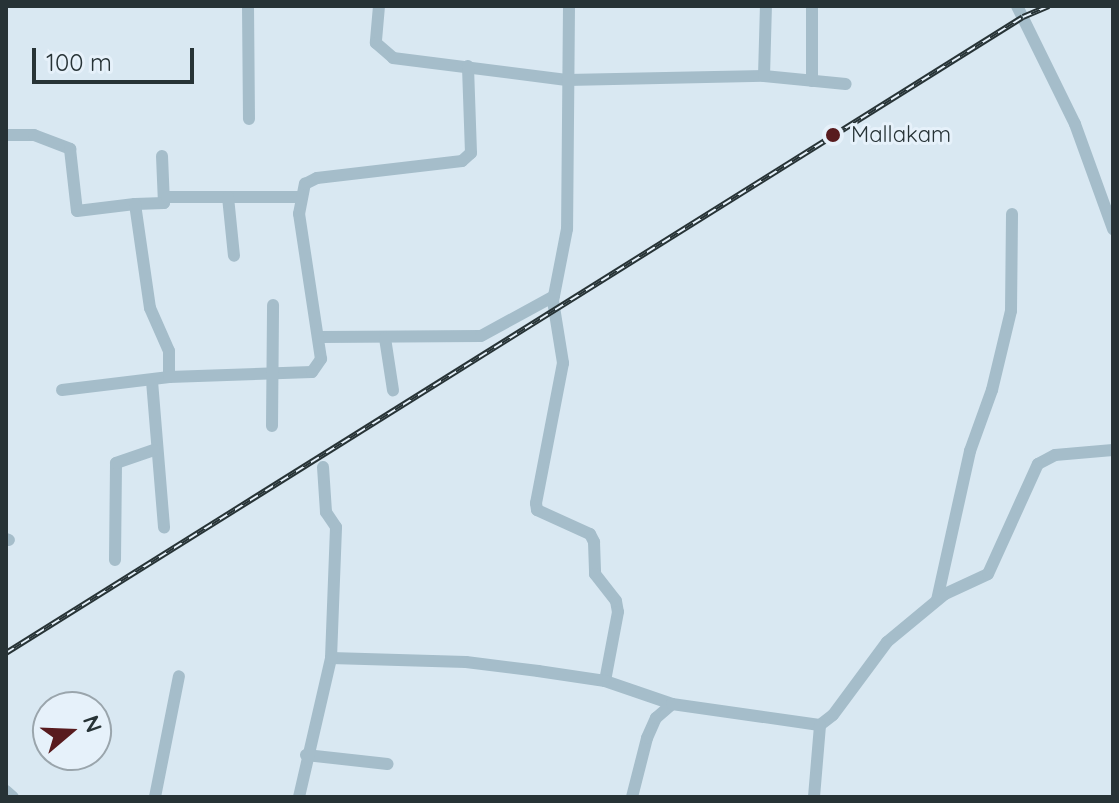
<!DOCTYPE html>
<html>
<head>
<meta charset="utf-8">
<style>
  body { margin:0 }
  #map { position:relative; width:1119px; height:803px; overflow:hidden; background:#d9e8f2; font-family:Quicksand,sans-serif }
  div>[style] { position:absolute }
  .minor>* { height:12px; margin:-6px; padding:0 6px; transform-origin:6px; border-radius:6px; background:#a5bdca }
  .rail>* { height:6px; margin-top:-3px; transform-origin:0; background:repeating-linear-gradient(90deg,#e6f1fa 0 9px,#273336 0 18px); box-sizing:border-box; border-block:2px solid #273336 }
  .dots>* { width:22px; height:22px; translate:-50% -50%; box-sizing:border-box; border:4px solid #e6f1fa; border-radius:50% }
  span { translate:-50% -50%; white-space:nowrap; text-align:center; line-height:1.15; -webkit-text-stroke:6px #e6f1fa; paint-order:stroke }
  .poi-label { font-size:22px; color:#273336 }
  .left { translate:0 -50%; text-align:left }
  .frame { position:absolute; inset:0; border:8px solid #273336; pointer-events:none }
  .north { position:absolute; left:32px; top:691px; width:80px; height:80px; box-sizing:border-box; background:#e6f1fa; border:2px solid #9aa5ac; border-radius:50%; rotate:71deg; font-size:22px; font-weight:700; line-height:32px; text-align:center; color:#273336 }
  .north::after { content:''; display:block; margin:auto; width:28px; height:36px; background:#581b1e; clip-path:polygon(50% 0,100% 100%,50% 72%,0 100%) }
  .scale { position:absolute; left:32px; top:48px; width:162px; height:36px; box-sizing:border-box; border:4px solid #273336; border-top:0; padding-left:10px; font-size:24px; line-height:28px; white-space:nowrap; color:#273336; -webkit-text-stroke:6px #e6f1fa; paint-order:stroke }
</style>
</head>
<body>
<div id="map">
  <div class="minor">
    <div style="left:248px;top:6px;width:113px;rotate:89.5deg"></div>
    <div style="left:379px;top:6px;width:37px;rotate:95deg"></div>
    <div style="left:376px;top:43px;width:23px;rotate:41deg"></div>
    <div style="left:393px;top:58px;width:175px;rotate:7.2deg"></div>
    <div style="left:567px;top:80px;width:197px;rotate:-1.2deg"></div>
    <div style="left:764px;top:76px;width:82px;rotate:5.6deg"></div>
    <div style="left:569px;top:6px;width:223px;rotate:90.5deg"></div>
    <div style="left:567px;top:229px;width:73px;rotate:101deg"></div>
    <div style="left:553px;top:301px;width:63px;rotate:80.8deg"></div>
    <div style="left:563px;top:363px;width:143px;rotate:100.9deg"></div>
    <div style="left:536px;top:503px;width:7px;rotate:82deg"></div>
    <div style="left:537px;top:510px;width:58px;rotate:24.4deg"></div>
    <div style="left:590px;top:534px;width:9px;rotate:63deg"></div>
    <div style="left:594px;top:542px;width:32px;rotate:88deg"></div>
    <div style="left:595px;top:574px;width:34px;rotate:52deg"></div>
    <div style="left:616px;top:601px;width:11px;rotate:80deg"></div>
    <div style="left:618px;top:612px;width:70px;rotate:100.7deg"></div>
    <div style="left:1017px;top:6px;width:131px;rotate:63.8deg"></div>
    <div style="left:1075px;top:124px;width:112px;rotate:70.1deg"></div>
    <div style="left:764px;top:76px;width:70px;rotate:-88.4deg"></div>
    <div style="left:812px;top:81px;width:75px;rotate:-90deg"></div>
    <div style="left:6px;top:135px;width:28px"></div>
    <div style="left:34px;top:135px;width:39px;rotate:21deg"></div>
    <div style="left:70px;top:149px;width:62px;rotate:83.6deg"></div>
    <div style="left:77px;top:211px;width:58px;rotate:-6.9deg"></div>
    <div style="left:162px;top:156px;width:47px;rotate:87.6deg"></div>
    <div style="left:164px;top:203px;width:29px;rotate:178deg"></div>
    <div style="left:135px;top:204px;width:105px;rotate:81.8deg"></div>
    <div style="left:150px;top:308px;width:47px;rotate:66.2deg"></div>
    <div style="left:169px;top:351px;width:26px;rotate:90deg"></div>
    <div style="left:167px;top:197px;width:133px"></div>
    <div style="left:228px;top:197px;width:59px;rotate:84.2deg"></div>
    <div style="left:320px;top:337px;width:161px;rotate:-0.4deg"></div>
    <div style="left:481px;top:336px;width:83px;rotate:-28.7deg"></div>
    <div style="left:385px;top:338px;width:53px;rotate:81.3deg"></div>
    <div style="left:152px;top:381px;width:147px;rotate:85.3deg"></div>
    <div style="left:62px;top:390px;width:108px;rotate:-6.9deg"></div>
    <div style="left:169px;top:377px;width:143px;rotate:-2deg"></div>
    <div style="left:312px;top:372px;width:16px;rotate:-55deg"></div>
    <div style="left:321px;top:359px;width:147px;rotate:-98.6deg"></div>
    <div style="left:299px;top:214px;width:31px;rotate:-79deg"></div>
    <div style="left:305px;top:184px;width:13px;rotate:-27deg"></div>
    <div style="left:317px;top:178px;width:146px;rotate:-6.7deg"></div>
    <div style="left:462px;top:161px;width:12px;rotate:-42deg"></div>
    <div style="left:471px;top:153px;width:87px;rotate:-92deg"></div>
    <div style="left:272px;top:426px;width:121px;rotate:-89.5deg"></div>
    <div style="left:6px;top:539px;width:3px;rotate:18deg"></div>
    <div style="left:115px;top:560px;width:97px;rotate:-89.4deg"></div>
    <div style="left:116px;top:463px;width:40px;rotate:-18.9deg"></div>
    <div style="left:937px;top:600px;width:153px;rotate:-77.5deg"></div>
    <div style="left:970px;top:451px;width:65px;rotate:-70.2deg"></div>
    <div style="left:992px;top:390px;width:81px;rotate:-76.5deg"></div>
    <div style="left:1011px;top:311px;width:97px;rotate:-89.4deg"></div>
    <div style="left:331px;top:658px;width:135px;rotate:1.7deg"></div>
    <div style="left:466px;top:662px;width:73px;rotate:7.1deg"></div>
    <div style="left:538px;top:671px;width:68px;rotate:8.5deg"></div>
    <div style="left:605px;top:681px;width:71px;rotate:18.9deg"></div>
    <div style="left:306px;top:755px;width:82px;rotate:6.3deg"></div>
    <div style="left:6px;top:791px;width:9px;rotate:41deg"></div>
    <div style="left:155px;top:797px;width:123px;rotate:-78.8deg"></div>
    <div style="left:299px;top:797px;width:143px;rotate:-77deg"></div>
    <div style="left:331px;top:658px;width:131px;rotate:-87.8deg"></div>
    <div style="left:336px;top:527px;width:18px;rotate:-124deg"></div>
    <div style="left:326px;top:512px;width:45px;rotate:-93.8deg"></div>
    <div style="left:632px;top:797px;width:61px;rotate:-75.7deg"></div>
    <div style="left:647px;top:738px;width:22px;rotate:-66deg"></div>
    <div style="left:656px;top:718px;width:21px;rotate:-41deg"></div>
    <div style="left:672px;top:704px;width:149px;rotate:8.1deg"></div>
    <div style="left:820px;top:725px;width:16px;rotate:-38deg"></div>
    <div style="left:833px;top:715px;width:91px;rotate:-53.5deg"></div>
    <div style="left:887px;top:642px;width:75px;rotate:-39.6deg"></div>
    <div style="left:945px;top:594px;width:47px;rotate:-24.9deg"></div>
    <div style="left:988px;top:574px;width:121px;rotate:-65.6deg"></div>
    <div style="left:1038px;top:464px;width:19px;rotate:-28deg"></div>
    <div style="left:1055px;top:455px;width:58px;rotate:-4.9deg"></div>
    <div style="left:814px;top:797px;width:72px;rotate:-85.2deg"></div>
  </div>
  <div class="rail">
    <div style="left:6px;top:653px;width:1199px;rotate:-32.02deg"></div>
    <div style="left:1023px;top:17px;width:28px;rotate:-23deg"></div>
  </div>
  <div class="dots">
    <div style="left:833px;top:135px;background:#581b1e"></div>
  </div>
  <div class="poi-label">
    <span class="left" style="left:851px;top:135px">Mallakam</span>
  </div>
  <div class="frame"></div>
  <div class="north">N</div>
  <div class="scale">100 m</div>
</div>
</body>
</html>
